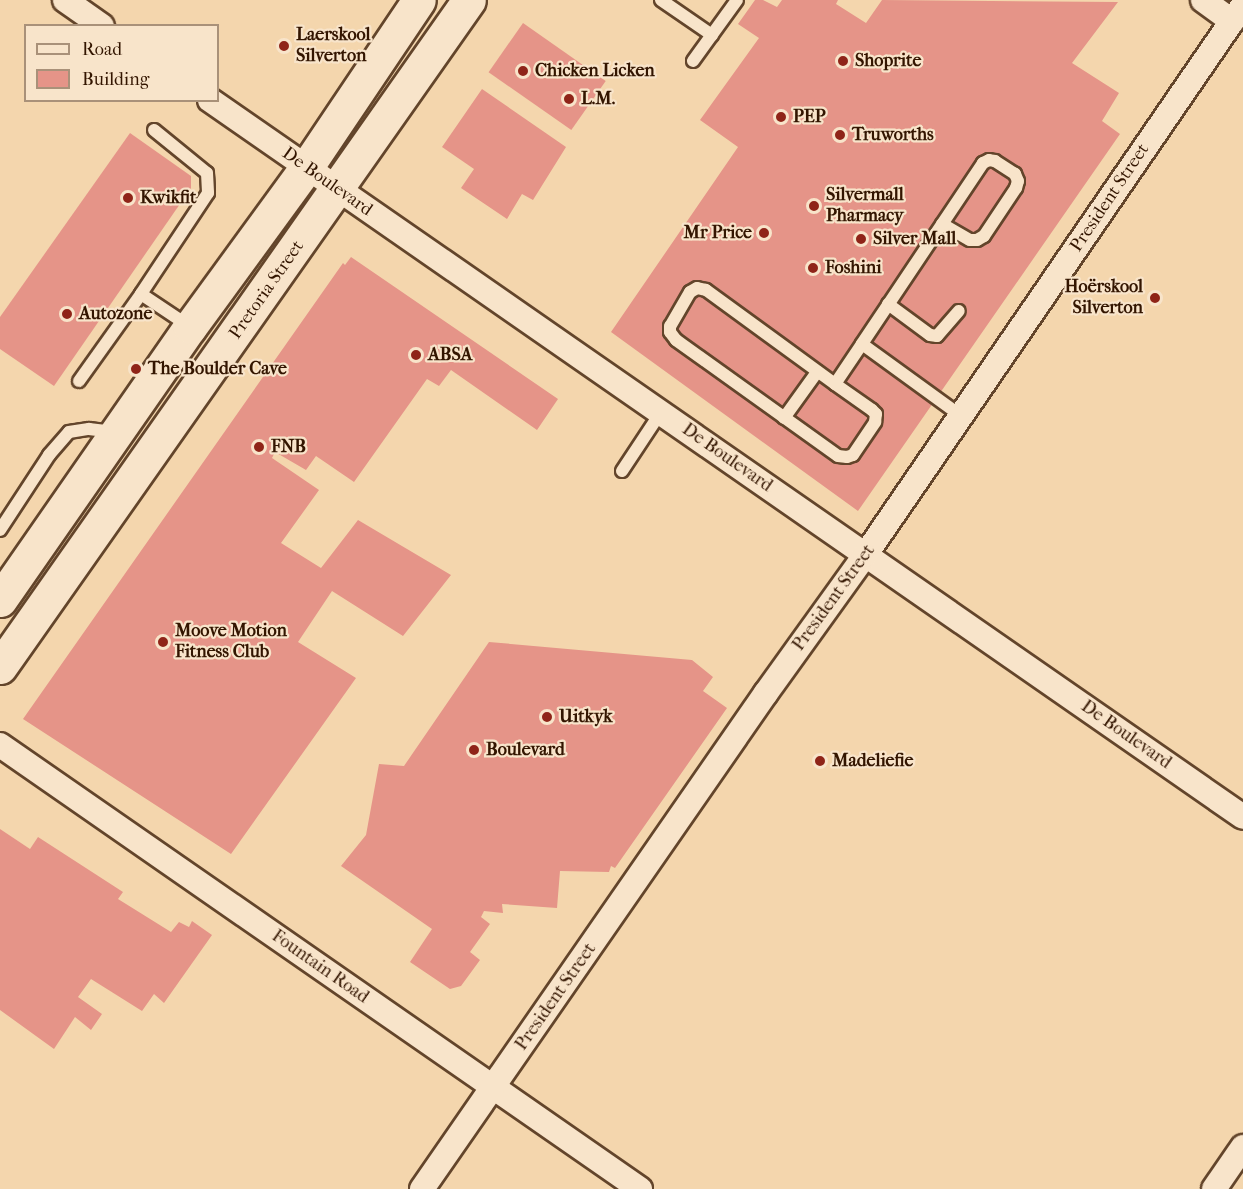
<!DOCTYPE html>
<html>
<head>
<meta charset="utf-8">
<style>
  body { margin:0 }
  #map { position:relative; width:1243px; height:1189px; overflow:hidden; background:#f4d6ad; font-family:"IM FELL French Canon",serif }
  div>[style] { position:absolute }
  .building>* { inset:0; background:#e59488; transform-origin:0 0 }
  .roads { filter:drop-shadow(2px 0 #63452b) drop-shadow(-2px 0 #63452b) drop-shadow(0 2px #63452b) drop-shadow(0 -2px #63452b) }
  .service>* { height:12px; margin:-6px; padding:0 6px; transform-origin:6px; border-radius:6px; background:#f8e4ca }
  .minor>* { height:24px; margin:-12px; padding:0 12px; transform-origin:12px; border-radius:12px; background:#f8e4ca }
  .secondary>* { height:33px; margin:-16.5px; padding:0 16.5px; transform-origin:16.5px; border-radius:16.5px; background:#f8e4ca }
  .dots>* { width:16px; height:16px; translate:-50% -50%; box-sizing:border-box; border:3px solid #f8e4ca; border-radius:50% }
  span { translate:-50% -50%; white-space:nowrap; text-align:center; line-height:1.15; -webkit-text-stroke:4.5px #f8e4ca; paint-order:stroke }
  .poi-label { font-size:18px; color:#331500; font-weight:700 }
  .left { translate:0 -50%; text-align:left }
  .right { translate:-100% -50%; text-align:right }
  .street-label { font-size:18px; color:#331500 }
  .legend { position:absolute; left:24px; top:24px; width:195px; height:78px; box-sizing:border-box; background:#f8e4ca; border:2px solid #a99179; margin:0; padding:8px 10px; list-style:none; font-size:18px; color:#331500 }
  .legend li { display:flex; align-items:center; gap:12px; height:30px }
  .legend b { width:30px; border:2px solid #a99179 }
</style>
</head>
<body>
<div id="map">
  <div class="building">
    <div style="clip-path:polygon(755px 0,763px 0,777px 7px,782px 0,838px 0,836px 4px,866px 23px,882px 0,1118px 2px,1072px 63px,1119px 93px,1102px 121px,1120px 134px,858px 511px,611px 332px,738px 147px,700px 120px,759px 38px,738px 24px)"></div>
    <div style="left:523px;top:23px;width:101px;height:60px;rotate:35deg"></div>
    <div style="clip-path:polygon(482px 89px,566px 147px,533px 200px,522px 194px,507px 219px,461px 188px,474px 169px,442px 147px)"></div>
    <div style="clip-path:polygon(130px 133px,191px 176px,191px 188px,54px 386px,0 349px,0 317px)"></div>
    <div style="clip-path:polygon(351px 257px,558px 399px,537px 430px,451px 370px,439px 386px,427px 379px,354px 482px,316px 456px,306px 470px,275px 452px,272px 458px,319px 490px,281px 543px,321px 568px,358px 520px,451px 575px,403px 636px,332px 591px,298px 642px,356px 678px,231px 854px,23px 719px,343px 263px,345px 265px)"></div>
    <div style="clip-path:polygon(489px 642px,692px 660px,713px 677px,703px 691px,727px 708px,615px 868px,611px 866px,609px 872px,560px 871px,557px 908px,502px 904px,503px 913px,484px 911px,481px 917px,490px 924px,470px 952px,480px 960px,461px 986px,450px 989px,410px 962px,432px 929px,341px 866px,366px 835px,379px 764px,404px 766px)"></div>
    <div style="clip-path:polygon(0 829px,30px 849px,38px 837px,123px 892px,118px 899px,171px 932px,179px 922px,189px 927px,192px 921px,212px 935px,164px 1003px,154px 994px,142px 1011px,91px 979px,78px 997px,102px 1014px,91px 1030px,75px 1017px,54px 1049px,0 1010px)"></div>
  </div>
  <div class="roads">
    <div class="service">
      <div style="left:661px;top:0;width:62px;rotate:34.5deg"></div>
      <div style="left:693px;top:61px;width:75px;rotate:-54.2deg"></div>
      <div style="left:154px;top:130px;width:68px;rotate:39.1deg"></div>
      <div style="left:207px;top:173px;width:20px;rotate:87deg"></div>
      <div style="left:208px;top:193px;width:121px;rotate:123.6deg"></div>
      <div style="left:141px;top:294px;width:58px;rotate:33.7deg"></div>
      <div style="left:942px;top:224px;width:32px;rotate:30deg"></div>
      <div style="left:970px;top:240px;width:7px"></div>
      <div style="left:977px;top:240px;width:8px;rotate:-30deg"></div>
      <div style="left:984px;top:236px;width:58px;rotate:-56.3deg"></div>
      <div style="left:1016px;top:188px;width:7px;rotate:-74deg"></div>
      <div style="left:1018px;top:181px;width:8px;rotate:-113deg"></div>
      <div style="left:1015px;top:174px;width:24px;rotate:-147deg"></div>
      <div style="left:995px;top:161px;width:6px;rotate:-171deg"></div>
      <div style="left:989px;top:160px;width:7px;rotate:153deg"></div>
      <div style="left:983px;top:163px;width:218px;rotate:123.8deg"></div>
      <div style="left:862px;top:344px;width:122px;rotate:36deg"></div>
      <div style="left:888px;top:304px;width:52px;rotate:36.4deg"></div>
      <div style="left:930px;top:335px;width:7px;rotate:8deg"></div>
      <div style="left:937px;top:336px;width:33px;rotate:-49deg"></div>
      <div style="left:79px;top:381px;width:107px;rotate:-54.5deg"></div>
      <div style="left:835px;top:384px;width:160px;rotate:-143.9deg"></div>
      <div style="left:706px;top:290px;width:9px;rotate:-167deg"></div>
      <div style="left:697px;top:288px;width:8px;rotate:150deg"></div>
      <div style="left:690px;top:292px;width:39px;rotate:120deg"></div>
      <div style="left:670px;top:326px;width:6px;rotate:90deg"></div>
      <div style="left:670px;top:332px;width:10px;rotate:53deg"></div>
      <div style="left:676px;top:340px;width:199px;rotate:35.6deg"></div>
      <div style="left:838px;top:456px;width:9px;rotate:6deg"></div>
      <div style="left:847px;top:457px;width:6px;rotate:-18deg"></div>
      <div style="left:853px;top:455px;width:40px;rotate:-56deg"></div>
      <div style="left:875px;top:422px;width:8px;rotate:-83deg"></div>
      <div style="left:876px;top:414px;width:6px;rotate:-135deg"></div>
      <div style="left:872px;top:410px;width:45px;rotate:-144.9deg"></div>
      <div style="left:835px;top:384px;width:48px;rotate:-56deg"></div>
      <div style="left:784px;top:418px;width:57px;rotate:-54.3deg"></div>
      <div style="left:622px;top:471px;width:71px;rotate:-56.5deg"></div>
      <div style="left:0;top:530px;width:90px;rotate:-56.8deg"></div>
      <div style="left:49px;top:455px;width:30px;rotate:-49deg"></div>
      <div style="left:69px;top:432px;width:20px;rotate:-9deg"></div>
      <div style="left:89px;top:429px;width:25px;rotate:7deg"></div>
    </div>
    <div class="minor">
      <div style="left:65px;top:0;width:45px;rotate:35.1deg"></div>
      <div style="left:1203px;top:0;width:36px;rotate:36deg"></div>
      <div style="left:210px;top:100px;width:1257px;rotate:34.76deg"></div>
      <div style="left:0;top:745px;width:779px;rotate:34.75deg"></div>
      <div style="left:422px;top:1189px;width:604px;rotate:-55.26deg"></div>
      <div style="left:766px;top:693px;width:171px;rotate:-54.3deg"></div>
      <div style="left:866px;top:554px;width:666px;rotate:-55.52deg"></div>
      <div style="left:1214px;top:1189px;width:51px;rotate:-55.4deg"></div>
    </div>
    <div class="secondary">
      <div style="left:0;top:600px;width:333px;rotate:-55.2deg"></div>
      <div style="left:190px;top:327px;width:197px;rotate:-53.9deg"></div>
      <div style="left:306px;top:168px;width:202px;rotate:-56.1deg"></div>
      <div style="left:0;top:667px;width:815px;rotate:-54.89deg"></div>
    </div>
  </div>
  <div class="dots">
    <div style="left:284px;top:46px;background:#8f2418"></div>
    <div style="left:843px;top:61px;background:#8f2418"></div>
    <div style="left:523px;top:71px;background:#8f2418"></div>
    <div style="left:569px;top:99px;background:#8f2418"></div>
    <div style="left:781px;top:117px;background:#8f2418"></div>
    <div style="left:840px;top:135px;background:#8f2418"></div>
    <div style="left:128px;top:198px;background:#8f2418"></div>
    <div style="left:814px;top:206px;background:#8f2418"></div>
    <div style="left:764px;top:233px;background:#8f2418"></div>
    <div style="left:861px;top:239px;background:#8f2418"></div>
    <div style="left:813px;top:268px;background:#8f2418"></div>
    <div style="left:1155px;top:298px;background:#8f2418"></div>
    <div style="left:67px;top:314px;background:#8f2418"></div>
    <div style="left:416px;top:355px;background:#8f2418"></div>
    <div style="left:136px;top:369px;background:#8f2418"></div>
    <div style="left:259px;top:447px;background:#8f2418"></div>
    <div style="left:163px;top:642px;background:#8f2418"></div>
    <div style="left:547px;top:717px;background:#8f2418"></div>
    <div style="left:474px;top:750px;background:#8f2418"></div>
    <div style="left:820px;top:761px;background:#8f2418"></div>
  </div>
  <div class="poi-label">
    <span class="left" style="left:296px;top:46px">Laerskool<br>Silverton</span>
    <span class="left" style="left:855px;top:61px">Shoprite</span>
    <span class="left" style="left:535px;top:71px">Chicken Licken</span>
    <span class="left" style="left:581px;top:99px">L.M.</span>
    <span class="left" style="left:793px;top:117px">PEP</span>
    <span class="left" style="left:852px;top:135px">Truworths</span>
    <span class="left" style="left:826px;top:206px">Silvermall<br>Pharmacy</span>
    <span class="left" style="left:140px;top:198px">Kwikfit</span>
    <span class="right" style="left:752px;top:233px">Mr Price</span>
    <span class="left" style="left:873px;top:239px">Silver Mall</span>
    <span class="left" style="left:825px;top:268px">Foshini</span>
    <span class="right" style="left:1143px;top:298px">Hoërskool<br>Silverton</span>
    <span class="left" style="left:79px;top:314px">Autozone</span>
    <span class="left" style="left:428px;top:355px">ABSA</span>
    <span class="left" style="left:148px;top:369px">The Boulder Cave</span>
    <span class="left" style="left:271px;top:447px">FNB</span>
    <span class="left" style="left:175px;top:642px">Moove Motion<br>Fitness Club</span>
    <span class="left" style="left:559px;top:717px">Uitkyk</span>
    <span class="left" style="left:486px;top:750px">Boulevard</span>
    <span class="left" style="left:832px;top:761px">Madeliefie</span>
  </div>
  <div class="street-label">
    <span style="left:327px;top:182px;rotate:35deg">De Boulevard</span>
    <span style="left:1110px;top:198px;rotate:-56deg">President Street</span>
    <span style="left:267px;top:290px;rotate:-55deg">Pretoria Street</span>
    <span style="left:727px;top:458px;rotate:35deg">De Boulevard</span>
    <span style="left:834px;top:598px;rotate:-54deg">President Street</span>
    <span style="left:1126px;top:735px;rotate:35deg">De Boulevard</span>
    <span style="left:320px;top:967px;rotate:35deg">Fountain Road</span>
    <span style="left:556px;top:997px;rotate:-55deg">President Street</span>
  </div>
  <ul class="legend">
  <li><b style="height:8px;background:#f8e4ca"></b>Road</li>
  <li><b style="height:16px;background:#e59488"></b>Building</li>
  </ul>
</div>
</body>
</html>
